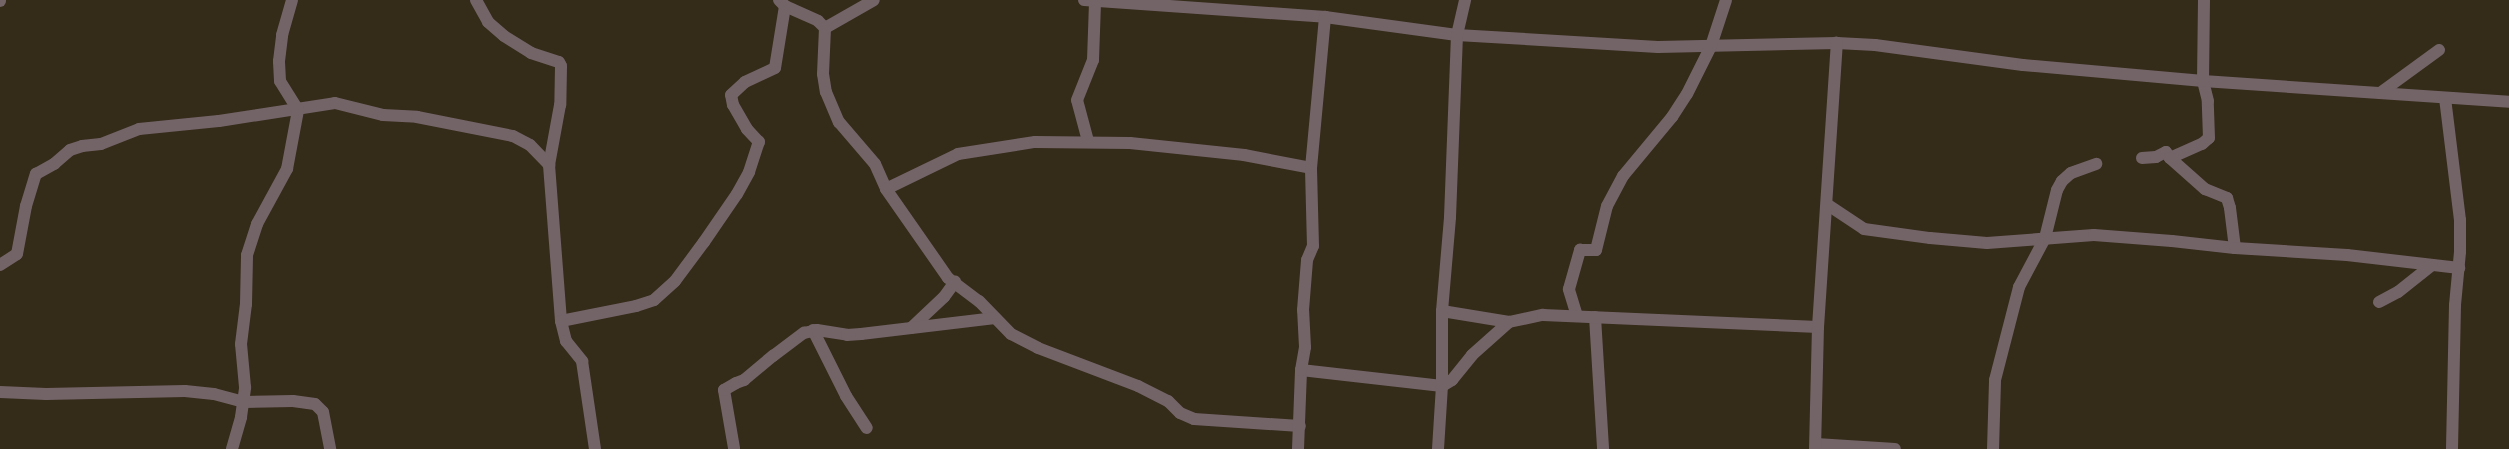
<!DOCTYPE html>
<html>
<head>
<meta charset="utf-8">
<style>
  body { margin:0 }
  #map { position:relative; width:2509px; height:449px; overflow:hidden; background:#352b19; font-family:"Space Grotesk",sans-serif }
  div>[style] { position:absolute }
  .street>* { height:12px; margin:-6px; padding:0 6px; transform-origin:6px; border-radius:6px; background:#736468 }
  span { translate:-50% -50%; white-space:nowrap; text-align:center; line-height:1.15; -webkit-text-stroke:4px #352b19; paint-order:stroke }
</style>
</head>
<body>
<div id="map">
  <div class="street">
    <div style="left:476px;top:0;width:25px;rotate:61deg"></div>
    <div style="left:488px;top:22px;width:21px;rotate:41deg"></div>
    <div style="left:504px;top:36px;width:32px;rotate:32deg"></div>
    <div style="left:531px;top:53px;width:29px;rotate:18deg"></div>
    <div style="left:559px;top:62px;width:4px;rotate:63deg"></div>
    <div style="left:561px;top:66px;width:39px;rotate:91deg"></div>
    <div style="left:560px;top:105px;width:61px;rotate:100.4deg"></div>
    <div style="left:549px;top:165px;width:156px;rotate:85.6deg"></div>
    <div style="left:561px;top:321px;width:21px;rotate:76deg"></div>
    <div style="left:566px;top:341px;width:26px;rotate:51deg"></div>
    <div style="left:582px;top:361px;width:89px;rotate:81.6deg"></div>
    <div style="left:779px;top:0;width:8px;rotate:45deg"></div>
    <div style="left:785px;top:6px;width:36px;rotate:24deg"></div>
    <div style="left:818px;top:21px;width:10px;rotate:45deg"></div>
    <div style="left:825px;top:28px;width:46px;rotate:92.5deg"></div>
    <div style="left:823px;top:74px;width:18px;rotate:81deg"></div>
    <div style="left:826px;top:92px;width:33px;rotate:67deg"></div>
    <div style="left:839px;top:122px;width:55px;rotate:49.4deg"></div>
    <div style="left:875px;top:164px;width:27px;rotate:66deg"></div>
    <div style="left:886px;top:189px;width:108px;rotate:55.1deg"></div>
    <div style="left:948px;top:278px;width:39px;rotate:37deg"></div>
    <div style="left:979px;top:301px;width:46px;rotate:45.9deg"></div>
    <div style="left:1011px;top:334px;width:30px;rotate:27deg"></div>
    <div style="left:1038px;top:348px;width:107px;rotate:20.8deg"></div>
    <div style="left:1138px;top:386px;width:34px;rotate:27deg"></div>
    <div style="left:1168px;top:401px;width:17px;rotate:45deg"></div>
    <div style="left:1180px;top:413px;width:15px;rotate:23deg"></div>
    <div style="left:1194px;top:419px;width:106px;rotate:3.8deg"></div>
    <div style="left:1084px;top:0;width:242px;rotate:4deg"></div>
    <div style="left:1325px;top:17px;width:133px;rotate:7.8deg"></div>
    <div style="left:1457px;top:35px;width:201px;rotate:3.4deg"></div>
    <div style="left:1658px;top:47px;width:179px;rotate:-1.3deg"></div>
    <div style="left:1837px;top:43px;width:38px;rotate:3deg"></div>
    <div style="left:1875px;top:45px;width:149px;rotate:7.7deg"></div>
    <div style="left:2023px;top:65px;width:181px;rotate:5.1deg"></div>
    <div style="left:2203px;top:81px;width:307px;rotate:3.9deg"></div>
    <div style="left:0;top:1px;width:1px;rotate:-90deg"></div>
    <div style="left:825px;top:28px;width:56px;rotate:-29.7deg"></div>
    <div style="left:2380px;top:93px;width:73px;rotate:-36.1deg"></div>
    <div style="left:2445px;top:98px;width:123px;rotate:83deg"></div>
    <div style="left:2460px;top:220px;width:32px;rotate:90deg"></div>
    <div style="left:2460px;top:252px;width:53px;rotate:95.4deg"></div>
    <div style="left:2455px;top:305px;width:144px;rotate:91.2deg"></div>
    <div style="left:1088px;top:141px;width:42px;rotate:-105deg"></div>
    <div style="left:1077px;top:100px;width:43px;rotate:-68.2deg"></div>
    <div style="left:1093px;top:60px;width:58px;rotate:-88deg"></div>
    <div style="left:2142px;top:158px;width:14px;rotate:-4deg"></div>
    <div style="left:2156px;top:157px;width:11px;rotate:-27deg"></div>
    <div style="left:2166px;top:152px;width:7px;rotate:56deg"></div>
    <div style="left:2170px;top:158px;width:35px;rotate:-24deg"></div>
    <div style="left:2202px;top:144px;width:9px;rotate:-41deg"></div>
    <div style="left:2209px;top:138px;width:37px;rotate:-92deg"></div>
    <div style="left:2208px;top:101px;width:21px;rotate:-104deg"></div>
    <div style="left:2203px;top:81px;width:81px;rotate:-89.3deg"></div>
    <div style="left:2170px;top:158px;width:47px;rotate:41.5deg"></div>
    <div style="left:2205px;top:189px;width:24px;rotate:22deg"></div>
    <div style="left:2227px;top:198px;width:10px;rotate:73deg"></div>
    <div style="left:2230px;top:208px;width:40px;rotate:82.9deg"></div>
    <div style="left:886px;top:189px;width:80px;rotate:-25.9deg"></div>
    <div style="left:958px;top:154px;width:78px;rotate:-8.9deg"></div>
    <div style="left:1035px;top:142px;width:95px;rotate:0.6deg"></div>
    <div style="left:1130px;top:143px;width:115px;rotate:6deg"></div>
    <div style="left:1244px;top:155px;width:68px;rotate:11deg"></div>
    <div style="left:1828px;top:205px;width:43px;rotate:33.7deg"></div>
    <div style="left:1864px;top:229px;width:67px;rotate:7.8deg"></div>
    <div style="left:1930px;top:238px;width:57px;rotate:5deg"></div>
    <div style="left:1987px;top:243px;width:107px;rotate:-4.3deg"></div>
    <div style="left:2094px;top:235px;width:78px;rotate:4.4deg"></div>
    <div style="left:2172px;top:241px;width:63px;rotate:6.3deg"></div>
    <div style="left:2235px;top:248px;width:112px;rotate:3.6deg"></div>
    <div style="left:2347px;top:255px;width:113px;rotate:6.6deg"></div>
    <div style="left:0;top:265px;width:20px;rotate:-33deg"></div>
    <div style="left:17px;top:254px;width:49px;rotate:-79.4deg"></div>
    <div style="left:26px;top:206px;width:34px;rotate:-73deg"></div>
    <div style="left:36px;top:174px;width:21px;rotate:-29deg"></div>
    <div style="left:54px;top:164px;width:21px;rotate:-41deg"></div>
    <div style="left:70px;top:150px;width:13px;rotate:-18deg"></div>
    <div style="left:82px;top:146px;width:19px;rotate:-6deg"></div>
    <div style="left:101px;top:144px;width:41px;rotate:-21.5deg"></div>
    <div style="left:139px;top:129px;width:80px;rotate:-5.7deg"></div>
    <div style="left:219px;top:121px;width:117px;rotate:-8.8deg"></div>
    <div style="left:335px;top:103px;width:49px;rotate:14deg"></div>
    <div style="left:383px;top:115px;width:34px;rotate:3deg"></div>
    <div style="left:417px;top:117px;width:98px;rotate:11.2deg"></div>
    <div style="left:513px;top:136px;width:19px;rotate:28deg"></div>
    <div style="left:530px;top:145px;width:28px;rotate:46deg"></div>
    <div style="left:2379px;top:302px;width:21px;rotate:-28deg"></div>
    <div style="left:2398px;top:292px;width:43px;rotate:-38.5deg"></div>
    <div style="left:1442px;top:311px;width:68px;rotate:9.3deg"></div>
    <div style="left:1577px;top:316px;width:28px;rotate:-107deg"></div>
    <div style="left:1569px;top:289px;width:41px;rotate:-74.2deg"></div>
    <div style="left:1580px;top:250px;width:16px"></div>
    <div style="left:1596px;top:250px;width:45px;rotate:-76deg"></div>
    <div style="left:1607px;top:206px;width:34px;rotate:-62deg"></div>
    <div style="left:1623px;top:176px;width:77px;rotate:-50.3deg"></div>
    <div style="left:1672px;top:117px;width:27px;rotate:-57deg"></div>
    <div style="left:1687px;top:94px;width:54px;rotate:-63.4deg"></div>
    <div style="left:1711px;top:46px;width:48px;rotate:-71.9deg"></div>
    <div style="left:1595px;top:317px;width:132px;rotate:86.5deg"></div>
    <div style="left:561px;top:321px;width:76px;rotate:-11.3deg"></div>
    <div style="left:636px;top:306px;width:19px;rotate:-18deg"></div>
    <div style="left:654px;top:300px;width:28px;rotate:-42deg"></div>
    <div style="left:675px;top:281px;width:49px;rotate:-53.4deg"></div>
    <div style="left:704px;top:242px;width:58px;rotate:-55.5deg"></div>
    <div style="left:737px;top:194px;width:25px;rotate:-61deg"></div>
    <div style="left:749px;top:172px;width:32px;rotate:-72deg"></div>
    <div style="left:759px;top:142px;width:18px;rotate:-133deg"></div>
    <div style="left:747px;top:129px;width:28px;rotate:-120deg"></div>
    <div style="left:733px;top:105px;width:10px;rotate:-101deg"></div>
    <div style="left:731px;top:95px;width:19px;rotate:-43deg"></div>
    <div style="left:745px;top:82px;width:33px;rotate:-25deg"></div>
    <div style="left:775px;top:68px;width:63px;rotate:-80.8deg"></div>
    <div style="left:911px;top:328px;width:45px;rotate:-43.2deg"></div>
    <div style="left:944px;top:297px;width:19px;rotate:-54deg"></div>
    <div style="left:813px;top:330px;width:74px;rotate:63.4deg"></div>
    <div style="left:846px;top:396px;width:38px;rotate:57deg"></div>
    <div style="left:1301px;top:370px;width:142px;rotate:6.5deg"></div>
    <div style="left:1442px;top:386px;width:12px;rotate:-31deg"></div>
    <div style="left:1452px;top:380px;width:32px;rotate:-51deg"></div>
    <div style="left:1472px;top:355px;width:50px;rotate:-41.7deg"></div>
    <div style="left:1509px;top:322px;width:35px;rotate:-12deg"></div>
    <div style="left:1543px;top:315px;width:275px;rotate:2.5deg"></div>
    <div style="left:0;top:392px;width:46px;rotate:2.5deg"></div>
    <div style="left:46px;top:394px;width:139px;rotate:-1.2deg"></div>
    <div style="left:185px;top:391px;width:29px;rotate:6deg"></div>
    <div style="left:214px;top:394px;width:31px;rotate:15deg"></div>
    <div style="left:244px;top:402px;width:49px;rotate:-1.2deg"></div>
    <div style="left:293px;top:401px;width:22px;rotate:8deg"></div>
    <div style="left:315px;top:404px;width:11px;rotate:45deg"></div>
    <div style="left:323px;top:412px;width:38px;rotate:79deg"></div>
    <div style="left:1816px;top:444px;width:79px;rotate:3.6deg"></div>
    <div style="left:734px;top:448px;width:59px;rotate:-99.8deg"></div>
    <div style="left:724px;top:390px;width:14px;rotate:-30deg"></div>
    <div style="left:736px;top:383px;width:9px;rotate:-21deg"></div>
    <div style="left:744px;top:380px;width:38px;rotate:-40deg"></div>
    <div style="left:773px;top:356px;width:39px;rotate:-37deg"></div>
    <div style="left:804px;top:333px;width:13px;rotate:-13deg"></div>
    <div style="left:817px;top:330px;width:30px;rotate:9deg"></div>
    <div style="left:847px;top:335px;width:14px;rotate:-4deg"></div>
    <div style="left:861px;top:334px;width:135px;rotate:-6.8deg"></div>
    <div style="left:232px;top:449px;width:33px;rotate:-74deg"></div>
    <div style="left:241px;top:417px;width:30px;rotate:-82deg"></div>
    <div style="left:245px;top:387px;width:43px;rotate:-95.3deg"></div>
    <div style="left:241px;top:344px;width:40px;rotate:-82.9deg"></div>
    <div style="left:246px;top:304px;width:49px;rotate:-88.8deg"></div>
    <div style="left:247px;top:255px;width:33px;rotate:-72deg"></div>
    <div style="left:257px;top:224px;width:63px;rotate:-61.4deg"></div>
    <div style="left:287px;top:169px;width:60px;rotate:-79.4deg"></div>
    <div style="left:298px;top:110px;width:34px;rotate:-122deg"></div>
    <div style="left:280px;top:81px;width:20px;rotate:-93deg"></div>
    <div style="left:279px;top:61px;width:26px;rotate:-83deg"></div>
    <div style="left:282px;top:35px;width:36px;rotate:-74deg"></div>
    <div style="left:1298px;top:449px;width:79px;rotate:-87.8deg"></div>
    <div style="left:1301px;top:370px;width:23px;rotate:-80deg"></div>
    <div style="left:1305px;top:347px;width:37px;rotate:-93deg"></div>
    <div style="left:1303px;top:310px;width:50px;rotate:-85.4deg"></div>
    <div style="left:1307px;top:260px;width:15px;rotate:-67deg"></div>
    <div style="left:1313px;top:246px;width:78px;rotate:-91.5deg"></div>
    <div style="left:1311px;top:168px;width:152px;rotate:-84.7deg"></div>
    <div style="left:1438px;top:449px;width:63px;rotate:-86.4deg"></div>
    <div style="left:1442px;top:386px;width:75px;rotate:-90deg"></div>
    <div style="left:1442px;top:311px;width:94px;rotate:-85.1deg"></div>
    <div style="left:1450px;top:217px;width:182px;rotate:-87.8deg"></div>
    <div style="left:1457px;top:35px;width:36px;rotate:-77deg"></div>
    <div style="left:1815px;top:449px;width:122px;rotate:-88.6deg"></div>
    <div style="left:1818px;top:327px;width:285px;rotate:-86.2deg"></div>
    <div style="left:1993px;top:449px;width:69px;rotate:-88.3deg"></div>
    <div style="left:1995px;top:380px;width:96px;rotate:-75.5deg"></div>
    <div style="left:2019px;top:287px;width:55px;rotate:-62deg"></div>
    <div style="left:2045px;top:238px;width:49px;rotate:-76deg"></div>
    <div style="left:2057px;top:190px;width:10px;rotate:-61deg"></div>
    <div style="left:2062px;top:181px;width:12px;rotate:-42deg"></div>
    <div style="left:2071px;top:173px;width:27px;rotate:-20deg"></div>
  </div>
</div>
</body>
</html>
